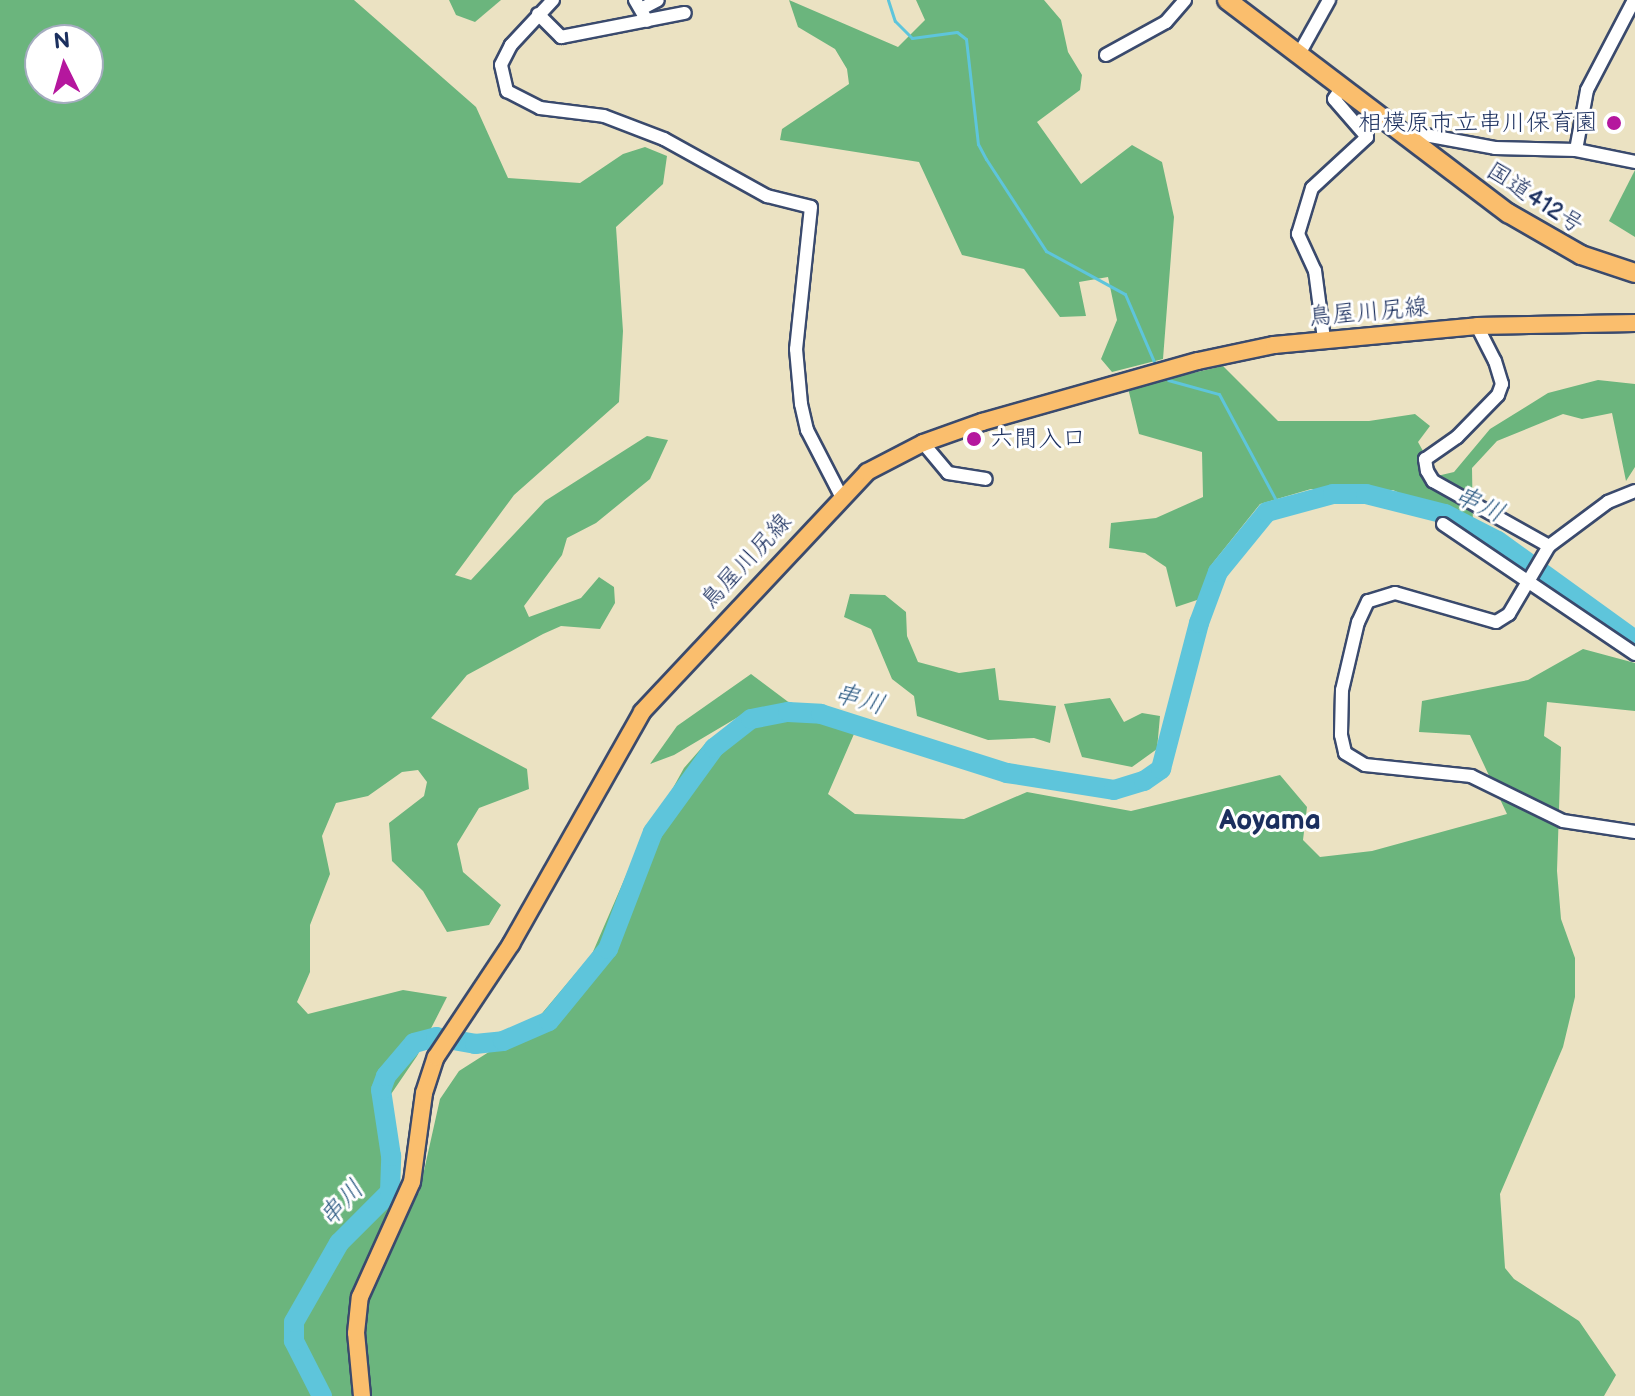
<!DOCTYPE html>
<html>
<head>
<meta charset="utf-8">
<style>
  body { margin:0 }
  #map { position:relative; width:1635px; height:1396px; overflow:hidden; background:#ebe2c2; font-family:"Balsamiq Sans","Klee One",sans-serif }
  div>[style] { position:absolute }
  .forest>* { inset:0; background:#6bb57d }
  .stream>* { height:3px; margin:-1.5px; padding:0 1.5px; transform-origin:1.5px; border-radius:1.5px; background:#5ec5db }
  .river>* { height:20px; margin:-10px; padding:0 10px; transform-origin:10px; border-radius:10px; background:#5ec5db }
  .roads { filter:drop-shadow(2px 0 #3a4a6d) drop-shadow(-2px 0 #3a4a6d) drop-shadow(0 2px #3a4a6d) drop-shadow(0 -2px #3a4a6d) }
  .minor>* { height:12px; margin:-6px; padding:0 6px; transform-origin:6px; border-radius:6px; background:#fff }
  .major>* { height:16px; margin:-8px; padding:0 8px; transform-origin:8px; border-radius:8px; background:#fabe6d }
  .highway>* { height:18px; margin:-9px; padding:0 9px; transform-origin:9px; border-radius:9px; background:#fabe6d }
  .dots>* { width:22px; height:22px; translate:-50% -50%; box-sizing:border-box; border:4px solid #fff; border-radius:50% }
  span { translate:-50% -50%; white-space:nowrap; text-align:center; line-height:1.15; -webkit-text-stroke:6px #fff; paint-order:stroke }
  .poi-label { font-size:24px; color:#1b2f5e }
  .right { translate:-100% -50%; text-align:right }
  .left { translate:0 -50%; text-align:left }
  .street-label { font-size:24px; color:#1b2f5e }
  .water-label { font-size:26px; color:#2f5c84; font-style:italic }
  .quarter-label { font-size:28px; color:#1b2f5e; font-weight:700 }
  .north { position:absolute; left:24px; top:24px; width:80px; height:80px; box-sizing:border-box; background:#fff; border:2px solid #a4acbf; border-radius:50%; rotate:355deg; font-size:22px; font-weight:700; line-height:32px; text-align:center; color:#1b2f5e }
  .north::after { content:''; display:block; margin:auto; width:28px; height:36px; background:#b5179e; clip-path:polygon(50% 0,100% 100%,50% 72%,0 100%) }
</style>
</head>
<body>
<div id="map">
  <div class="forest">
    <div style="clip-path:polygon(evenodd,0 0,354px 0,476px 107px,508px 178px,580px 183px,623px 154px,645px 147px,667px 156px,663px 184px,616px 227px,623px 331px,619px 402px,514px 495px,455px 575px,471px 580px,545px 501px,647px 436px,668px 440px,650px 479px,596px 523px,567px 538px,562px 555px,524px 606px,529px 617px,581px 598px,599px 577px,614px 587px,615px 603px,600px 629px,561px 626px,543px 634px,467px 675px,431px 718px,527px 769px,529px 789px,479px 808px,457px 844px,463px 872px,501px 905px,489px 925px,447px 932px,423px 891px,392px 861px,389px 823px,424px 796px,427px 782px,418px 770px,402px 772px,368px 796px,336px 803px,322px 836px,330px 874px,310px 925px,310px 972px,297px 1002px,308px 1014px,403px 990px,447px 997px,417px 1056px,385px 1103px,388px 1205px,419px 1193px,440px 1099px,459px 1071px,533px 1024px,592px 954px,631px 864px,684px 768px,705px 744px,779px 718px,819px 722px,854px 734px,828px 794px,855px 814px,964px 819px,1027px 792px,1131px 811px,1280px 775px,1307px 807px,1303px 840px,1320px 857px,1372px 851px,1507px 814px,1470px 735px,1419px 732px,1422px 701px,1528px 680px,1583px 649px,1635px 663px,1635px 711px,1547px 702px,1544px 736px,1561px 747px,1557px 871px,1561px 919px,1575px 958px,1575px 997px,1563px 1047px,1500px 1194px,1505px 1268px,1514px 1279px,1579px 1321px,1616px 1375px,1604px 1396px,0 1396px,0 0,40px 40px,88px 40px,88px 88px,40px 88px,40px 40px)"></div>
    <div style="clip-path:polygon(449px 0,501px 0,475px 22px,456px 15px)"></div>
    <div style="clip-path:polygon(789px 0,898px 47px,925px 20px,916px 0,1044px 0,1061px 20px,1068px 52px,1082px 75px,1080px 90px,1037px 122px,1081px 184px,1132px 145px,1162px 162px,1174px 217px,1163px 359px,1112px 372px,1101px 359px,1117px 320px,1108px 277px,1079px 282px,1086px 316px,1060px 317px,1024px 269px,962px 255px,919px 162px,780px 140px,782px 129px,849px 84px,847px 69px,835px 49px,798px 27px)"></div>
    <div style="clip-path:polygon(1635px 170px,1635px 237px,1609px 221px)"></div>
    <div style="clip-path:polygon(1223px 366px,1278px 421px,1369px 421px,1415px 414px,1430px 426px,1418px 442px,1437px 476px,1454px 472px,1490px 429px,1548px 393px,1598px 380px,1635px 384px,1635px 467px,1626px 481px,1612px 413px,1582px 419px,1563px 414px,1497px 441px,1472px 468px,1473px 528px,1393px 490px,1311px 489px,1260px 504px,1212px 564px,1203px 598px,1176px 607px,1166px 567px,1145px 553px,1109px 548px,1111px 523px,1156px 518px,1203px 497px,1202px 452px,1139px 434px,1128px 388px)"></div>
    <div style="clip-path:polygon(850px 594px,885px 595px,906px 612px,907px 636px,918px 662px,959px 673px,995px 668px,999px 700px,1056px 706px,1050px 743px,1034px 738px,988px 740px,917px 716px,914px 696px,892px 679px,871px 629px,844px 617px)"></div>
    <div style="clip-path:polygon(751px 674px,791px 704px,745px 713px,674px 755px,650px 764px,677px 726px)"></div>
    <div style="clip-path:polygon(1110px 698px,1124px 722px,1142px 713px,1160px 716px,1157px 749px,1132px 767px,1082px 757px,1064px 704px)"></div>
  </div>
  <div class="stream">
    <div style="left:888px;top:0;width:22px;rotate:72deg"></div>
    <div style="left:895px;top:21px;width:24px;rotate:45deg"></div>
    <div style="left:912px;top:38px;width:45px;rotate:-7.6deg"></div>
    <div style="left:957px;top:32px;width:11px;rotate:38deg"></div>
    <div style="left:966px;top:39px;width:106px;rotate:83.5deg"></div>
    <div style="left:978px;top:144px;width:17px;rotate:62deg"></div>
    <div style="left:986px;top:159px;width:110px;rotate:56.9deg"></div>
    <div style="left:1046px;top:251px;width:90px;rotate:28.6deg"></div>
    <div style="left:1125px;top:294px;width:76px;rotate:66.8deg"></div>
    <div style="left:1168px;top:380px;width:53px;rotate:15.4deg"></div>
    <div style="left:1219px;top:394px;width:127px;rotate:61.8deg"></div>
  </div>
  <div class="river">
    <div style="left:322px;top:1396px;width:62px;rotate:-117deg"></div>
    <div style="left:294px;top:1341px;width:19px;rotate:-90deg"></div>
    <div style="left:294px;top:1322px;width:91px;rotate:-60.3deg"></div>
    <div style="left:339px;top:1243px;width:72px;rotate:-45deg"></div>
    <div style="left:390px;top:1192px;width:36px;rotate:-88deg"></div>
    <div style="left:391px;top:1156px;width:67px;rotate:-98.6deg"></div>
    <div style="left:381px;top:1090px;width:15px;rotate:-70deg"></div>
    <div style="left:386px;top:1076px;width:43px;rotate:-49.7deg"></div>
    <div style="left:414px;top:1043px;width:23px;rotate:-15deg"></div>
    <div style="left:436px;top:1037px;width:40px;rotate:10deg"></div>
    <div style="left:475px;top:1044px;width:28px;rotate:-6deg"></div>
    <div style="left:503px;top:1041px;width:50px;rotate:-23.5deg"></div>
    <div style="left:549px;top:1021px;width:93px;rotate:-50.7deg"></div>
    <div style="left:608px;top:949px;width:125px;rotate:-69deg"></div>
    <div style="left:653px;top:832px;width:104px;rotate:-54deg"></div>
    <div style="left:714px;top:748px;width:47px;rotate:-38.1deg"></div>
    <div style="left:751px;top:719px;width:38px;rotate:-11deg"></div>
    <div style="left:788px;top:712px;width:33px;rotate:3deg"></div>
    <div style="left:821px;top:714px;width:195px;rotate:17.6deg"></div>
    <div style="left:1007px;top:773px;width:108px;rotate:9deg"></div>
    <div style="left:1114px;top:790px;width:31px;rotate:-17deg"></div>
    <div style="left:1144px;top:781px;width:21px;rotate:-35deg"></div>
    <div style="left:1161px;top:769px;width:151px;rotate:-75.4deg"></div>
    <div style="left:1199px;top:623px;width:54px;rotate:-69.6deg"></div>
    <div style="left:1218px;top:572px;width:77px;rotate:-50.8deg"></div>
    <div style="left:1267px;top:512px;width:68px;rotate:-15.3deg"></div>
    <div style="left:1333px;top:494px;width:33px"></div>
    <div style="left:1366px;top:494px;width:81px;rotate:14.2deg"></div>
    <div style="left:1445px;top:514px;width:59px;rotate:27deg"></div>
    <div style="left:1498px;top:541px;width:169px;rotate:35.9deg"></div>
  </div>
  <div class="roads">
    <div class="minor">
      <div style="left:553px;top:0;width:62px;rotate:133deg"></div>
      <div style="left:511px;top:45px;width:22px;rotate:117deg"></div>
      <div style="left:501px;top:65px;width:27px;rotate:77deg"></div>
      <div style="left:507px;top:91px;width:37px;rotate:27deg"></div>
      <div style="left:540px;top:108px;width:64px;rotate:7.1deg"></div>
      <div style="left:604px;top:116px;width:64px;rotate:21deg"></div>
      <div style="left:664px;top:139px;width:118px;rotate:29deg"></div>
      <div style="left:767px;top:196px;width:45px;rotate:14deg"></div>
      <div style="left:811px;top:207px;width:143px;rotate:96deg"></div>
      <div style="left:796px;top:349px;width:55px;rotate:84.8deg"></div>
      <div style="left:801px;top:404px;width:27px;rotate:77deg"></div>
      <div style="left:807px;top:430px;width:74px;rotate:62.7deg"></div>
      <div style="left:635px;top:0;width:24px;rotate:60deg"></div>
      <div style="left:641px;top:9px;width:19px;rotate:-28deg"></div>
      <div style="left:538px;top:14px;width:33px;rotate:45deg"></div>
      <div style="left:561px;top:37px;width:126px;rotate:-11deg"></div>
      <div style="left:1299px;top:54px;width:62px;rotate:-60.9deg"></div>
      <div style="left:1106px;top:55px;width:68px;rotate:-28.8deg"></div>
      <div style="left:1166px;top:22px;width:29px;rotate:-49deg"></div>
      <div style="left:1411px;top:140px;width:15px;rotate:-20deg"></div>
      <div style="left:1425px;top:135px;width:71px;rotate:10.5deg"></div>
      <div style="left:1495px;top:148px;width:81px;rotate:1.4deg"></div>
      <div style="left:1576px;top:150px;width:61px;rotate:-79.6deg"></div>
      <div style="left:1587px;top:90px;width:102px;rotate:-62.4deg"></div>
      <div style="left:1576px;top:150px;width:60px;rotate:11.5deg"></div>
      <div style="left:1477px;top:326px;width:39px;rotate:63deg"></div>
      <div style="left:1495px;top:361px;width:24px;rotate:73deg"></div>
      <div style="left:1502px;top:384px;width:12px;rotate:110deg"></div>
      <div style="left:1498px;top:395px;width:59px;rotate:134.3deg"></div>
      <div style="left:1457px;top:437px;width:39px;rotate:145deg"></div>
      <div style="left:1425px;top:459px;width:12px;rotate:81deg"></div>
      <div style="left:1427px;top:471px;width:12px;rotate:59deg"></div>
      <div style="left:1433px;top:481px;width:133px;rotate:29.3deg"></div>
      <div style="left:1324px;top:339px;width:69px;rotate:-97.5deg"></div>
      <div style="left:1315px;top:271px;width:41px;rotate:-114.7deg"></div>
      <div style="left:1298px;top:234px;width:48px;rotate:-73.1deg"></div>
      <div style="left:1312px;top:188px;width:75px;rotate:-42.8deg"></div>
      <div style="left:1367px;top:137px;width:50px;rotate:-131deg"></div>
      <div style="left:1334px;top:99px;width:16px;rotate:-55deg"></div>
      <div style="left:923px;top:443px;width:39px;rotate:50deg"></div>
      <div style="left:948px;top:473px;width:38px;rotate:9deg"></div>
      <div style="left:1635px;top:491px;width:29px;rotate:158deg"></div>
      <div style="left:1608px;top:502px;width:74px;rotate:143.3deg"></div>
      <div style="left:1549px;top:546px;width:79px;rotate:120.5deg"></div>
      <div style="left:1509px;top:614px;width:15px;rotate:148deg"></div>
      <div style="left:1496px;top:622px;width:105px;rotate:-164deg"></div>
      <div style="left:1395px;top:593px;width:28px;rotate:163deg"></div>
      <div style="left:1368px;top:601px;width:23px;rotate:115deg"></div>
      <div style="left:1358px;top:622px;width:70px;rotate:103.2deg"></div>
      <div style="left:1342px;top:690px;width:45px;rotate:91.3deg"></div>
      <div style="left:1341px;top:735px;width:18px;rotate:77deg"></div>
      <div style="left:1345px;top:753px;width:23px;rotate:31deg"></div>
      <div style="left:1365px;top:765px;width:107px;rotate:5.9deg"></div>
      <div style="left:1471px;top:776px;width:102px;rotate:26.1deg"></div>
      <div style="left:1563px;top:821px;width:73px;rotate:8.7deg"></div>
      <div style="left:1443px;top:524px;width:232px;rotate:34.1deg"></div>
    </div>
    <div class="major">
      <div style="left:362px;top:1396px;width:63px;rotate:-95.4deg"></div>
      <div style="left:356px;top:1333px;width:36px;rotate:-84deg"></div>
      <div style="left:360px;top:1297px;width:126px;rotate:-65.7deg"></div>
      <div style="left:412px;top:1182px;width:90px;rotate:-82.3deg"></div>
      <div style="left:424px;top:1093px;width:38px;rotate:-72deg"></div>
      <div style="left:436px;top:1057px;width:136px;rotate:-56.4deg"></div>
      <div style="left:511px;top:944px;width:266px;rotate:-60.5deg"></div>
      <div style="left:642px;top:712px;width:329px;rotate:-46.8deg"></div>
      <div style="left:867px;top:472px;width:63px;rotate:-27.4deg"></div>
      <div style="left:923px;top:443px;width:63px;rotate:-19.6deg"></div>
      <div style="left:982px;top:422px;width:224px;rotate:-15.8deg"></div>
      <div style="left:1198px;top:361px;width:78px;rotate:-11.9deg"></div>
      <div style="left:1274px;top:345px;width:204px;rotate:-5.3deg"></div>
      <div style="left:1477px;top:326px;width:158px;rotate:-1.1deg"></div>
    </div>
    <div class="highway">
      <div style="left:1227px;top:0;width:353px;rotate:37.2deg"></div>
      <div style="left:1508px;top:213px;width:84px;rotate:29.9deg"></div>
      <div style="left:1581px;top:255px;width:57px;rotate:18.4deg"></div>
    </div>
  </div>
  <div class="dots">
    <div style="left:1614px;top:123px;background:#b5179e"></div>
    <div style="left:974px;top:439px;background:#b5179e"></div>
  </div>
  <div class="poi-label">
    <span class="right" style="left:1598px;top:123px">相模原市立串川保育園</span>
    <span class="left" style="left:990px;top:439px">六間入口</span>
  </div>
  <div class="street-label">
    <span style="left:1535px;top:198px;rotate:33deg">国道412号</span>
    <span style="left:1368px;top:312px;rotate:-5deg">鳥屋川尻線</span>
    <span style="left:746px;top:561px;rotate:-47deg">鳥屋川尻線</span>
  </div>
  <div class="water-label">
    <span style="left:1479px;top:505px;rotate:25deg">串川</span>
    <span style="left:859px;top:700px;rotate:16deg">串川</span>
    <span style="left:342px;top:1204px;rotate:-47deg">串川</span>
  </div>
  <div class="quarter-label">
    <span style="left:1270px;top:821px">Aoyama</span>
  </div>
  <div class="north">N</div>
</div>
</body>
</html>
